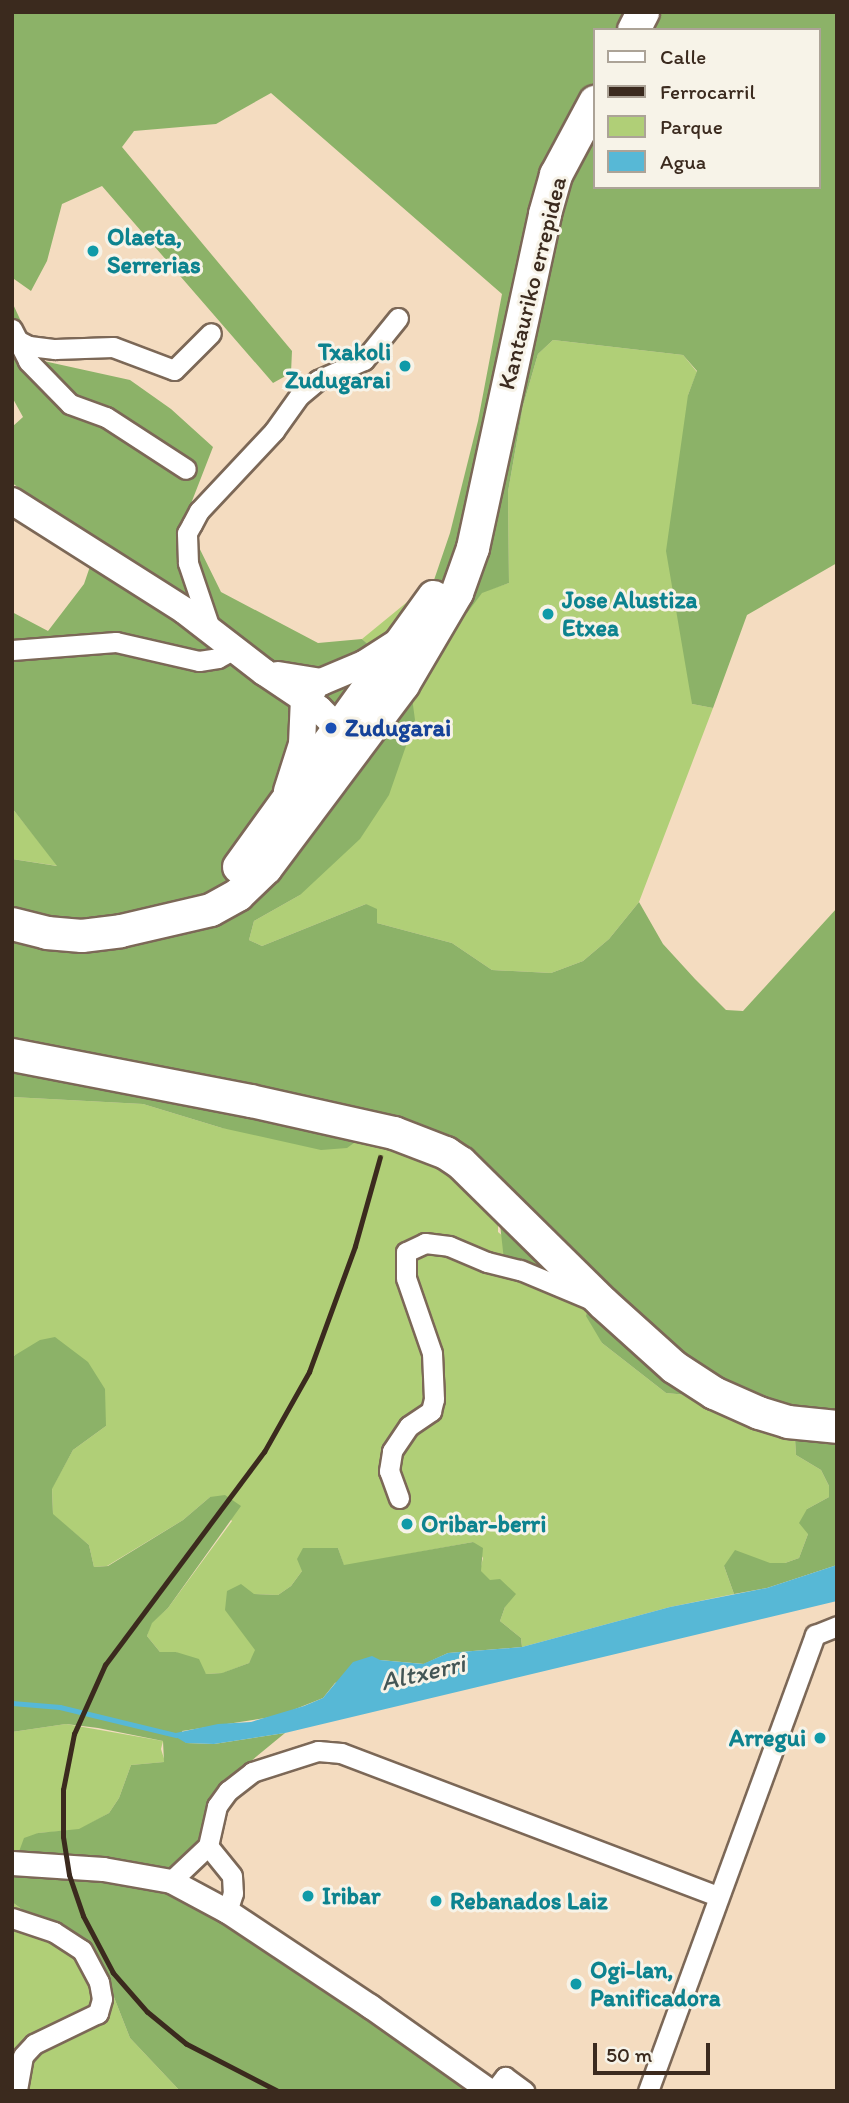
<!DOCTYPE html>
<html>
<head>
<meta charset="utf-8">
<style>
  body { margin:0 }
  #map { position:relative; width:849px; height:2103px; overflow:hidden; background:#f4dcc0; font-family:Itim,sans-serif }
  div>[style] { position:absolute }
  .green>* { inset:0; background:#b0cf77 }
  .forest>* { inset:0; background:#8cb268 }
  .water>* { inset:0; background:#57b8d6 }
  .stream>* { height:4.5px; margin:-2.25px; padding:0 2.25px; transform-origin:2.25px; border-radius:2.25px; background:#57b8d6 }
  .roads { filter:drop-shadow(2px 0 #7c6857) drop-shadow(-2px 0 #7c6857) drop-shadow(0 2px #7c6857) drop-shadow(0 -2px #7c6857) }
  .minor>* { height:19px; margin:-9.5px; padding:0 9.5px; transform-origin:9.5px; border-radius:9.5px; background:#fff }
  .tertiary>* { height:23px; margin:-11.5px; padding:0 11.5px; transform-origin:11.5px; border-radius:11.5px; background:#fff }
  .secondary>* { height:26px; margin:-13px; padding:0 13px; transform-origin:13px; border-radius:13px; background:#fff }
  .trunk>* { height:32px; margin:-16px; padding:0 16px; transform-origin:16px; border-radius:16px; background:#fff }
  .rail>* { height:4.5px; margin:-2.25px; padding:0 2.25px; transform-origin:2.25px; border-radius:2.25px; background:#3b2a1e }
  .dots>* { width:19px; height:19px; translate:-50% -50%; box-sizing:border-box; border:4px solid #f7f3e8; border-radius:50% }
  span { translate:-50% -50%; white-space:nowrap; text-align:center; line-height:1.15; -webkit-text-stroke:6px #f7f3e8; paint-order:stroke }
  .culture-label { font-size:24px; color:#0d838f; font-weight:700 }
  .left { translate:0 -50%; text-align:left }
  .right { translate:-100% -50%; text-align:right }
  .street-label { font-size:24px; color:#3b2a1e }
  .transit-label { font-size:24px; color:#164399; font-weight:700 }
  .water-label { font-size:26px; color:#435555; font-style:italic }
  .frame { position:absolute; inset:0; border:14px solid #3b2a1e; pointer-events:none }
  .legend { position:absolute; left:593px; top:28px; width:228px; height:161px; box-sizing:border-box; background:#f7f3e8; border:2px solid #aca397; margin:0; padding:9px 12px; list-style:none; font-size:21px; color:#3b2a1e }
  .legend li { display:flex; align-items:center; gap:14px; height:35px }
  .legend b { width:35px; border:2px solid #aca397 }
  .scale { position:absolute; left:593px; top:2043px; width:117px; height:32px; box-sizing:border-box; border:4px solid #3b2a1e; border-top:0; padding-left:9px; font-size:21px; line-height:24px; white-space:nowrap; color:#3b2a1e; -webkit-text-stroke:5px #f7f3e8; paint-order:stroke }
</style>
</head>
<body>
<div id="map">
  <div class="green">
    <div style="clip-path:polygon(553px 340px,683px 355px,697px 372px,688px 395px,692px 704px,713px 708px,639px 902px,609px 939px,583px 961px,551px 973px,492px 970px,452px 943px,377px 923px,366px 904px,262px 946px,249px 940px,254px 921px,300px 895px,397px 670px,362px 639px,434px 580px,443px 605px,509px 583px,508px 492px,523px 406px,538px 354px)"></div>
    <div style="clip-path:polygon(12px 808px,58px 866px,12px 859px)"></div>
    <div style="clip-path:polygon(12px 1097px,143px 1104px,222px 1128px,362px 1137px,440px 1158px,498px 1206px,498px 1232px,589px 1307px,602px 1343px,666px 1393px,687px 1395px,706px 1410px,729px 1410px,795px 1439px,796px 1455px,821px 1470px,829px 1486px,829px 1497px,807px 1509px,808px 1534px,799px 1558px,785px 1563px,724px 1566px,734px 1594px,670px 1607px,522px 1647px,521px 1638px,500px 1621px,505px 1607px,480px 1570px,483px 1558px,473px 1542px,344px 1566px,338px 1548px,303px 1549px,302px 1571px,291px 1586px,278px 1595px,254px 1594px,256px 1650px,249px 1663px,223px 1673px,206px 1674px,176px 1652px,160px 1652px,147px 1636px,151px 1623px,168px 1608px,232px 1521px,210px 1497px,183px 1520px,107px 1566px,94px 1567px,89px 1545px,53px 1515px,52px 1488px,73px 1450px,106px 1426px,14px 1355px,12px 1357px)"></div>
    <div style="clip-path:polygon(66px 1724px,163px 1741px,161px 1749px,165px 1762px,131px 1765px,119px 1798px,109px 1813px,79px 1830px,38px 1833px,12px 1859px,12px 1732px)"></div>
    <div style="clip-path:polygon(12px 1902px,42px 1924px,108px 1982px,130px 2038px,180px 2091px,12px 2091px)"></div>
  </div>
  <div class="forest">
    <div style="clip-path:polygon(evenodd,12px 12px,837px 12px,837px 563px,747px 615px,713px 708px,692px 704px,666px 551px,688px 395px,697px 371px,683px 355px,553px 340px,538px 354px,523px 406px,508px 492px,509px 583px,482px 593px,467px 613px,442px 605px,434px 580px,450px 533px,478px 421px,502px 294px,271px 93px,216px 124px,134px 131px,122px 147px,292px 351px,291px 373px,273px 383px,102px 186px,62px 204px,47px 261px,31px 291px,14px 279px,12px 268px,12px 12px,595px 30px,819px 30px,819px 187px,595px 187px,595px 30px)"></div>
    <div style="clip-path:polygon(12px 302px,39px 360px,130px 380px,171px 409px,213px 447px,185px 519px,221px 592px,318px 643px,362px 639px,397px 670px,411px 690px,415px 720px,389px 795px,360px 839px,300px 895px,254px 921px,249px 940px,262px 946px,366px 904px,377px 909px,377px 923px,452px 943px,492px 970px,551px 973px,583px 961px,609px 939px,639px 902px,663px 944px,695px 979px,726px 1010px,743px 1011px,837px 908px,837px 1565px,767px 1588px,734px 1594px,724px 1566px,735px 1550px,770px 1563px,785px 1563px,799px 1558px,808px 1534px,799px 1523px,807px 1509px,829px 1497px,829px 1486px,821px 1470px,796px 1455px,795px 1439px,729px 1410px,706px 1410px,687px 1395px,666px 1393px,602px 1343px,586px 1316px,589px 1306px,504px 1260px,498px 1206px,468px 1177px,362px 1137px,347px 1148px,321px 1150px,222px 1128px,143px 1104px,12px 1097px,12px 859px,57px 866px,12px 808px,12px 612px,48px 631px,84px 584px,98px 543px,12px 483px,12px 427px,23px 417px,12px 397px)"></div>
    <div style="clip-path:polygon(55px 1337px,88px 1362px,105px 1389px,106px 1426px,73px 1450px,52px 1489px,53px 1514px,89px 1545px,94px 1567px,108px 1566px,183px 1520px,210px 1497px,225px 1495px,241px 1506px,168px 1608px,152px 1623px,147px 1636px,160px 1652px,176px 1652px,199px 1659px,206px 1674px,222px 1673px,249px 1663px,255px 1650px,225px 1610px,227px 1591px,241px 1584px,254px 1594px,278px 1595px,291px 1586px,302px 1571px,297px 1559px,303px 1548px,338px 1548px,344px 1565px,473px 1542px,483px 1548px,481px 1571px,490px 1580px,500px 1579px,516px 1594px,505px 1607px,500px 1621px,521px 1638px,522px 1647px,448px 1653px,424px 1664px,380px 1660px,335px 1683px,323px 1698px,278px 1716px,182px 1731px,186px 1743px,214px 1744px,285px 1733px,217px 1789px,207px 1811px,189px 1873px,201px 1888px,499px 2091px,180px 2091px,130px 2038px,108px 1982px,42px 1924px,12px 1902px,12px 1859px,17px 1857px,24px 1838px,38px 1833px,79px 1829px,109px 1813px,119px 1798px,131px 1765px,164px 1762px,163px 1741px,98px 1728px,66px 1724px,12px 1732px,12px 1357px,40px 1340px)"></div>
  </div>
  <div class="water">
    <div style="clip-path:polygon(837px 1565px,837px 1601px,285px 1733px,214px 1744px,186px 1743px,171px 1734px,218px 1724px,251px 1722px,304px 1706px,323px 1698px,353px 1662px,372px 1656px,380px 1660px,423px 1664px,448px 1653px,522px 1647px,670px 1607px,767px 1588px)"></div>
  </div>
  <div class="stream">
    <div style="left:12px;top:1703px;width:48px;rotate:4.8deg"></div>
    <div style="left:60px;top:1707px;width:119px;rotate:13.6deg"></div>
  </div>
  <div class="roads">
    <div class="minor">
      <div style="left:12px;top:329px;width:36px;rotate:63deg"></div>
      <div style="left:28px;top:361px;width:60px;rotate:45.7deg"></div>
      <div style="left:70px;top:404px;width:38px;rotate:20deg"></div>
      <div style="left:106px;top:417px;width:95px;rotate:33deg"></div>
      <div style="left:17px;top:340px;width:13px;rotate:27deg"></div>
      <div style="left:29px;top:346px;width:26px;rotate:7deg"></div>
      <div style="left:55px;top:349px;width:58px;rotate:-2deg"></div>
      <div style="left:113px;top:347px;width:65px;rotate:20.7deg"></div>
      <div style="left:174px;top:370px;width:52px;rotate:-45deg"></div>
      <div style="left:211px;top:631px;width:72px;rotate:-108.7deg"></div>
      <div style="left:188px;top:563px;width:30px;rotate:-92deg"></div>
      <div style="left:187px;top:533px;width:10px;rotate:-61deg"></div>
      <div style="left:192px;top:524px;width:15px;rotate:-62deg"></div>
      <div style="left:199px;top:511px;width:110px;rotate:-46.8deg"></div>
      <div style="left:274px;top:431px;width:43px;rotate:-54.5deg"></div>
      <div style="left:299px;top:396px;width:25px;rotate:-40deg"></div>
      <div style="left:318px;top:380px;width:50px;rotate:-23.5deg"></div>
      <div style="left:364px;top:360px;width:54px;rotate:-51deg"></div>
      <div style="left:12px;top:650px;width:104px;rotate:-4.4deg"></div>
      <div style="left:116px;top:642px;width:85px;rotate:12.9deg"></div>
      <div style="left:199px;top:661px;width:19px;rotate:-9deg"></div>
      <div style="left:218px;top:658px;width:18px;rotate:-29deg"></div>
      <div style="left:399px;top:1498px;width:29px;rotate:-110deg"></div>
      <div style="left:389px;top:1471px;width:20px;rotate:-81deg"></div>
      <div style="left:392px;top:1451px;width:30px;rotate:-56deg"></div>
      <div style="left:409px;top:1426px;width:27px;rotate:-34deg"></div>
      <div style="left:431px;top:1411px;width:12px;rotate:-76deg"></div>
      <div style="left:434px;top:1399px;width:46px;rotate:-92.5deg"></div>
      <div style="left:432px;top:1353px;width:79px;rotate:-109.1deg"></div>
      <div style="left:406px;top:1278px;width:26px;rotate:-90deg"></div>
      <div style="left:406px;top:1252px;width:21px;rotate:-25deg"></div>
      <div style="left:425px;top:1243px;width:24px;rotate:7deg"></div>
      <div style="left:449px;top:1246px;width:41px;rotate:22.8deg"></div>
      <div style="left:487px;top:1262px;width:34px;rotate:14deg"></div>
      <div style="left:520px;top:1270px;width:78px;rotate:22.6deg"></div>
      <div style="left:208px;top:1846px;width:38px;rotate:51deg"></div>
      <div style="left:232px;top:1876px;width:17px;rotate:87deg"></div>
      <div style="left:233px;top:1893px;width:19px;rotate:108deg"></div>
      <div style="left:171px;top:1881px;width:51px;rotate:-43.4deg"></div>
      <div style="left:208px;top:1846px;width:41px;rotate:-77.3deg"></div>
      <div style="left:217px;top:1806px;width:19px;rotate:-54deg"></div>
      <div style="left:228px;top:1791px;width:31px;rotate:-38deg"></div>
      <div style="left:252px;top:1772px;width:69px;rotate:-17.7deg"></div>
      <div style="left:318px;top:1751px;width:23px;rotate:5deg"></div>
      <div style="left:341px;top:1753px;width:403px;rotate:20.8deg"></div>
      <div style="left:12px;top:1918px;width:44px;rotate:18.4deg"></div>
      <div style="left:54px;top:1932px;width:33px;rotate:33deg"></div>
      <div style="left:82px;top:1950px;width:36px;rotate:62deg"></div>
      <div style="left:99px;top:1982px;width:17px;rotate:80deg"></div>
      <div style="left:102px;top:1999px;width:15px;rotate:106deg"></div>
      <div style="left:98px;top:2013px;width:71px;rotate:154.2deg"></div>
      <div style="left:34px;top:2044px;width:16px;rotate:133deg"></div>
      <div style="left:23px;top:2056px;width:36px;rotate:100deg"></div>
      <div style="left:494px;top:2091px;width:18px;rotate:-52deg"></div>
      <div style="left:505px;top:2077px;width:24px;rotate:36deg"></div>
      <div style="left:648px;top:2091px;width:486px;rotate:-69.9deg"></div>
      <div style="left:815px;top:1635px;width:24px;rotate:-22deg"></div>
    </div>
    <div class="tertiary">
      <div style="left:12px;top:1863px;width:91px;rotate:3.8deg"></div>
      <div style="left:103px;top:1869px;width:69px;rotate:10deg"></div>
      <div style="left:171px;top:1881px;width:64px;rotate:28.2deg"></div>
      <div style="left:227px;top:1911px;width:172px;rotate:33.6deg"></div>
      <div style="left:370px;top:2006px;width:147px;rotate:35.3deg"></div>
    </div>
    <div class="secondary">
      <div style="left:12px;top:501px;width:205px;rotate:32.4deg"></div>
      <div style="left:185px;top:611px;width:100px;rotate:37.7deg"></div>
      <div style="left:264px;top:672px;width:66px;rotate:33.9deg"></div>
      <div style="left:319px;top:709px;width:17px;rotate:45deg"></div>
      <div style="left:331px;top:721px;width:12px;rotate:66deg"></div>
      <div style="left:278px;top:675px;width:44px;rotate:9.2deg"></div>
      <div style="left:321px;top:682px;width:47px;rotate:-22.7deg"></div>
      <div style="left:364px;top:664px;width:38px;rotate:-33deg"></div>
      <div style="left:287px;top:791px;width:49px;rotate:-72.3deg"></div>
      <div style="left:302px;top:744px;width:46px;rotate:-87.5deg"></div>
      <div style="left:304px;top:698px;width:12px;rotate:-42deg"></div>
    </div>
    <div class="trunk">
      <div style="left:634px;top:30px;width:20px;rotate:-63deg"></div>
      <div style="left:239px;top:867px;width:333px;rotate:-54.2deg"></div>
      <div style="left:12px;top:924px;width:36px;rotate:14deg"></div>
      <div style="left:47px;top:933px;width:35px;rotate:5deg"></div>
      <div style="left:82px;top:936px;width:39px;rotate:-7deg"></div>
      <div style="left:121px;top:931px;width:92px;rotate:-13.1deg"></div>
      <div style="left:211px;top:910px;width:31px;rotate:-29deg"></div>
      <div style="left:238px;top:895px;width:39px;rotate:-44deg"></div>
      <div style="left:266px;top:868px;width:229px;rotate:-53.2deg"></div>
      <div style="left:403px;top:685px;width:107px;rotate:-59.6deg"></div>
      <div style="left:457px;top:593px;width:48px;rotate:-70.4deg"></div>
      <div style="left:473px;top:548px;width:342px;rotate:-77.8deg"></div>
      <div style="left:545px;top:214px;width:41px;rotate:-74.2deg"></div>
      <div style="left:556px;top:175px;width:83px;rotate:-61.9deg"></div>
      <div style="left:12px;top:1055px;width:243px;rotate:10.9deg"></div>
      <div style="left:251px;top:1101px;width:147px;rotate:12.6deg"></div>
      <div style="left:394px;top:1133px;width:56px;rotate:21deg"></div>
      <div style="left:446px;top:1153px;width:18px;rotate:34deg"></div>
      <div style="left:461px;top:1163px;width:199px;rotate:44.6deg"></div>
      <div style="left:603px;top:1303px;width:96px;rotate:42deg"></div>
      <div style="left:674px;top:1367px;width:48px;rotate:33deg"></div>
      <div style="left:714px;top:1393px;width:49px;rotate:24deg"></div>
      <div style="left:759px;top:1413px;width:30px;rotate:17deg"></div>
      <div style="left:788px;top:1422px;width:49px;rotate:5.8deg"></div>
    </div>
  </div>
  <div class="rail">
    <div style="left:277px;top:2091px;width:102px;rotate:-152.7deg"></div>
    <div style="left:186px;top:2044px;width:50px;rotate:-140.6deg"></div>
    <div style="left:147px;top:2012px;width:52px;rotate:-131.1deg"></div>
    <div style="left:113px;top:1973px;width:64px;rotate:-117.8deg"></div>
    <div style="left:83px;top:1916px;width:43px;rotate:-108.9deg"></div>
    <div style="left:69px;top:1875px;width:38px;rotate:-99deg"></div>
    <div style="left:63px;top:1837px;width:47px;rotate:-90deg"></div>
    <div style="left:63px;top:1790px;width:57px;rotate:-78.9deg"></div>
    <div style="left:74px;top:1734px;width:76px;rotate:-65.8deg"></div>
    <div style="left:105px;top:1665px;width:266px;rotate:-53.3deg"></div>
    <div style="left:264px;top:1452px;width:92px;rotate:-60.6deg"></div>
    <div style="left:309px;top:1372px;width:134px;rotate:-69.9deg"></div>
    <div style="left:355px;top:1246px;width:92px;rotate:-74.3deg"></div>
  </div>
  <div class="dots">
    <div style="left:93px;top:251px;background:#0f9aa8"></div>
    <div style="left:405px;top:366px;background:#0f9aa8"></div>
    <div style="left:548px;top:614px;background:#0f9aa8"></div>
    <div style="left:331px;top:728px;background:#1a4fb4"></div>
    <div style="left:407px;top:1524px;background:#0f9aa8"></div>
    <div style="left:820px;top:1738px;background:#0f9aa8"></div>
    <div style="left:308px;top:1896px;background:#0f9aa8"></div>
    <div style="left:436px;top:1901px;background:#0f9aa8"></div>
    <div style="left:576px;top:1984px;background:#0f9aa8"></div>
  </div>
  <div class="culture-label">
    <span class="left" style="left:107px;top:251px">Olaeta,<br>Serrerias</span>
    <span class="right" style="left:391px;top:366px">Txakoli<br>Zudugarai</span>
    <span class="left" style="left:562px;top:614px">Jose Alustiza<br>Etxea</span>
    <span class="left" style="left:421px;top:1524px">Oribar-berri</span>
    <span class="right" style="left:806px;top:1738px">Arregui</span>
    <span class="left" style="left:322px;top:1896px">Iribar</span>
    <span class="left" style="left:450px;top:1901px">Rebanados Laiz</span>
    <span class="left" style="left:590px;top:1984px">Ogi-lan,<br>Panificadora</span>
  </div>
  <div class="street-label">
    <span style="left:532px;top:283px;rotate:-76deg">Kantauriko errepidea</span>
  </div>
  <div class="transit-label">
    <span class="left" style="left:345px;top:728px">Zudugarai</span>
  </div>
  <div class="water-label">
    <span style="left:423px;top:1673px;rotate:-13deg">Altxerri</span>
  </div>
  <div class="frame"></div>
  <ul class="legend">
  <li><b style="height:9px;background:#fff"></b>Calle</li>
  <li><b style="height:9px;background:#3b2a1e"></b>Ferrocarril</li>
  <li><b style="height:19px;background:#b0cf77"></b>Parque</li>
  <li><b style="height:19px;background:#57b8d6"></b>Agua</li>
  </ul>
  <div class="scale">50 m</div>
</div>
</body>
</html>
